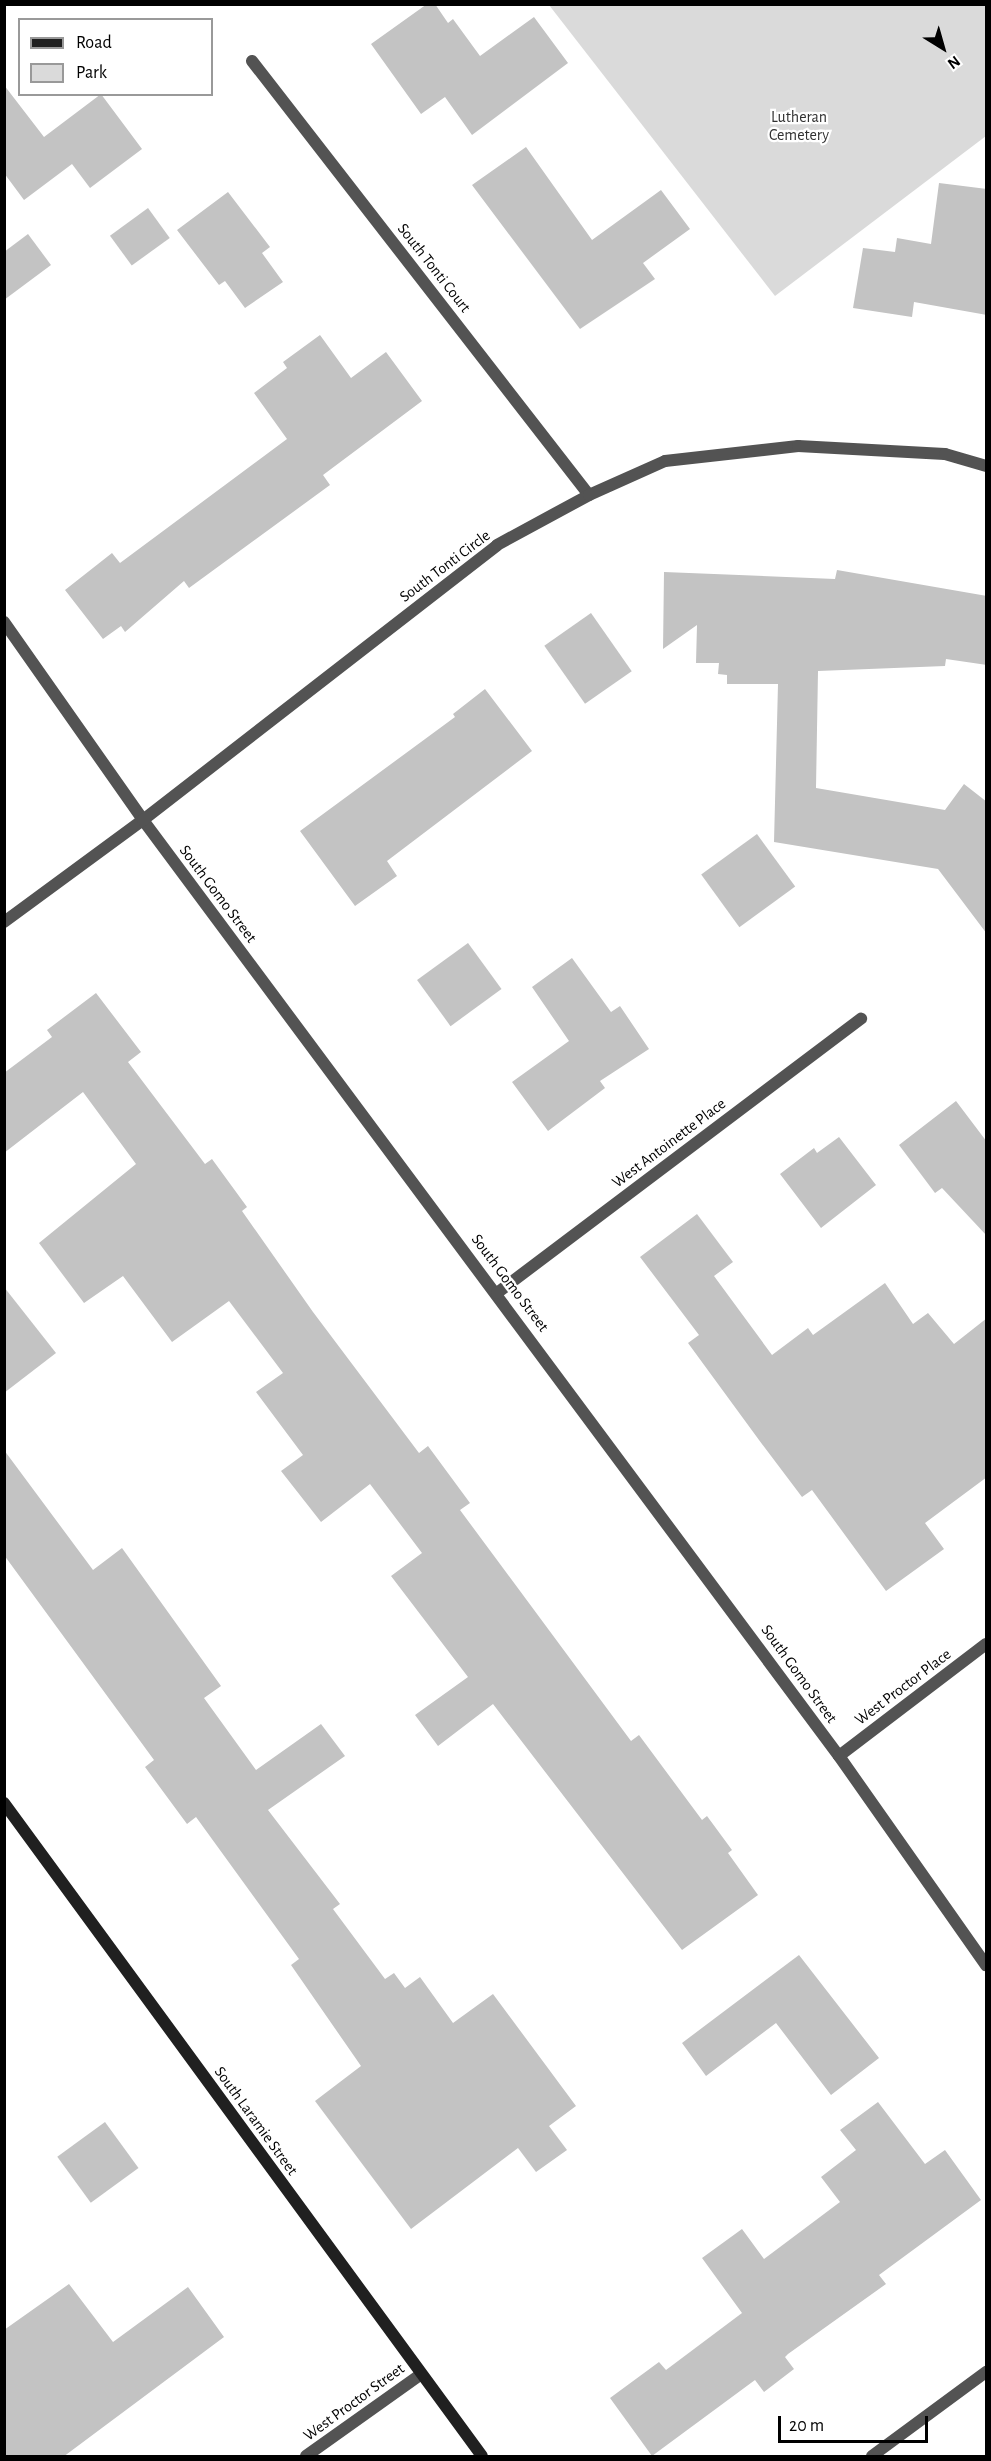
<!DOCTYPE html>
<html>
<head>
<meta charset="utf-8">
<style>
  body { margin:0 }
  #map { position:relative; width:991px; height:2461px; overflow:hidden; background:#fff; font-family:"Alegreya Sans",sans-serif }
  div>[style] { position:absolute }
  .green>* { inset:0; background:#dadada }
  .building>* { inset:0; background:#c3c3c3; transform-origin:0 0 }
  .street>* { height:12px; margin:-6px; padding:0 6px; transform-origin:6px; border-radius:6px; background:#535353 }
  .secondary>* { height:12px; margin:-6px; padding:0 6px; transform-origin:6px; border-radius:6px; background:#202020 }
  span { translate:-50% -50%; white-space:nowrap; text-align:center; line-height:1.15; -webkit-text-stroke:4.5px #fff; paint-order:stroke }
  .park-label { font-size:16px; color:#313131 }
  .street-label { font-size:16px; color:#000 }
  .frame { position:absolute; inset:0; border:6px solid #000; pointer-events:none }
  .legend { position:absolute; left:18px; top:18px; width:195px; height:78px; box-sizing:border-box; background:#fff; border:2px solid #999; margin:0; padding:8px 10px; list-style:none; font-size:18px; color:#000 }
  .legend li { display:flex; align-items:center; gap:12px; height:30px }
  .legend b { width:30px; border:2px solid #999 }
  .north { position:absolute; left:913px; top:18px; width:60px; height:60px; -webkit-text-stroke:4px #fff; paint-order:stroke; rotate:143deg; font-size:16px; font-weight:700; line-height:24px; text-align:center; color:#000 }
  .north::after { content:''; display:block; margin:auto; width:21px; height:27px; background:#000; clip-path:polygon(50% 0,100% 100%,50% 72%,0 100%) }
  .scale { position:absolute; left:778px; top:2416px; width:150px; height:27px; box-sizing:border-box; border:3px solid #000; border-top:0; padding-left:8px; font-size:18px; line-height:21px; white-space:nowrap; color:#000; -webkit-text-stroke:4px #fff; paint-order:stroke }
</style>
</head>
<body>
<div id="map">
  <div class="green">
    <div style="clip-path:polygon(549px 5px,986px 5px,986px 136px,775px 296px)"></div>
  </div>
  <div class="building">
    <div style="clip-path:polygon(427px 4px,435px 4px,448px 23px,453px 19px,480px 56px,534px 17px,568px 63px,472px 135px,445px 97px,421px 114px,371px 44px)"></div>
    <div style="clip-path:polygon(4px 85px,44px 137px,101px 94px,142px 149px,90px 188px,72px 164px,24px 200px,4px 173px)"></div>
    <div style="clip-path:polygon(526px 147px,592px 240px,661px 190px,690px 229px,643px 263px,655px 279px,580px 329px,472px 185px)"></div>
    <div style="clip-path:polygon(939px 183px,987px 189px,987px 315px,914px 302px,912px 317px,853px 308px,863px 248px,895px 252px,897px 238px,931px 244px)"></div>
    <div style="clip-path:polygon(228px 192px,270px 247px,262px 253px,283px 282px,245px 308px,225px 281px,219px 285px,177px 230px)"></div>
    <div style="left:148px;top:208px;width:37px;height:47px;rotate:54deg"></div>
    <div style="clip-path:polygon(28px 234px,51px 265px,4px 300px,4px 252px)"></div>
    <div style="clip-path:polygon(320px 335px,351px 378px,386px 352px,422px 401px,323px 475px,330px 485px,189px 588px,184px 581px,125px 632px,121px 626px,103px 639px,65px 590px,112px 553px,120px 563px,287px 439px,254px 393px,287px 368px,283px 362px)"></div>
    <div style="clip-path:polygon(837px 570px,987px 596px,987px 665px,946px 659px,945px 666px,818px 671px,816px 788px,945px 810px,964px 784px,987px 802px,987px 934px,938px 869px,774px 842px,778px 684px,727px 684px,727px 675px,718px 674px,719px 663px,696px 663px,697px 625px,663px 649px,664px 572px,835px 579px)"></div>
    <div style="left:591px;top:613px;width:71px;height:57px;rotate:55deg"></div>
    <div style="clip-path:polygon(485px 689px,532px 751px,387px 861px,397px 876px,355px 906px,300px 831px,455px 717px,453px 714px)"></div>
    <div style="left:757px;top:834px;width:65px;height:69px;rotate:54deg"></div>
    <div style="left:468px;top:943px;width:57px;height:63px;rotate:54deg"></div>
    <div style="clip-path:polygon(572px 958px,611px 1012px,620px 1006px,649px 1049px,600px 1081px,605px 1088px,548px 1131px,512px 1082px,569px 1041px,532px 987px)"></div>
    <div style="clip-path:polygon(96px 993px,141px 1052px,128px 1062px,205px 1164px,212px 1159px,247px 1207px,242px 1211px,313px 1312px,419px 1453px,428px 1446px,470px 1503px,460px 1510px,631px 1741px,639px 1735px,702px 1820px,707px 1816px,732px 1850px,728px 1853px,758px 1895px,682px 1950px,493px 1704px,438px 1746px,415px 1715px,468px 1677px,391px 1576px,422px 1553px,370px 1484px,321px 1522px,281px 1471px,303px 1455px,256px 1392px,283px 1373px,229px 1301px,172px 1342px,123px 1276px,84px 1303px,39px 1243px,136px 1164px,83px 1092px,4px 1153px,4px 1073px,52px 1037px,47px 1030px)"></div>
    <div style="clip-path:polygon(956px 1101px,987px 1142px,987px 1236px,942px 1188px,935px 1193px,899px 1145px)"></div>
    <div style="clip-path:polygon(839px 1137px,876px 1185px,821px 1228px,780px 1174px,814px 1148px,817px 1153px)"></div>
    <div style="clip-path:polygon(697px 1214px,733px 1262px,714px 1276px,772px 1355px,808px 1328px,813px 1335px,885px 1283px,913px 1324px,928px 1313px,954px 1344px,987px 1318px,987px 1477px,925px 1523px,944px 1549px,886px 1591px,812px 1490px,802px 1497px,759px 1440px,688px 1343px,699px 1335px,640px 1257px)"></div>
    <div style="clip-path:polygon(4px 1287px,56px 1353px,4px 1393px)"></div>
    <div style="clip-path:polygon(4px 1450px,93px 1570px,122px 1548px,221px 1686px,204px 1698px,256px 1770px,321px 1724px,345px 1756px,268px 1810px,340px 1904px,333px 1909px,385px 1979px,394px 1973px,405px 1988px,420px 1977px,453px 2023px,493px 1994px,576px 2106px,549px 2126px,567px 2150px,536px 2172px,518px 2148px,411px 2229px,315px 2101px,361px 2066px,291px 1965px,299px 1959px,196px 1817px,187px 1824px,145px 1767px,154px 1760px,4px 1555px)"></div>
    <div style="clip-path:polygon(799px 1955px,879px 2058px,831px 2095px,776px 2023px,706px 2076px,682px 2043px)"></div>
    <div style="clip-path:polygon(878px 2102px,925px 2164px,945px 2150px,981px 2200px,879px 2275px,886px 2284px,788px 2354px,785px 2357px,794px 2369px,764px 2392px,755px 2380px,652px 2456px,610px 2398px,659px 2362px,666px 2370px,742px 2313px,702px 2258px,742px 2229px,764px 2259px,840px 2202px,821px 2177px,856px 2150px,840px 2130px)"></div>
    <div style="left:105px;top:2122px;width:57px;height:59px;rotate:54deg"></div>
    <div style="clip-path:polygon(69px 2284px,113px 2342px,188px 2287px,224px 2337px,63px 2457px,4px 2457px,4px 2330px)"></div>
  </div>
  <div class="street">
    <div style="left:252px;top:61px;width:549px;rotate:52.17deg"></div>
    <div style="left:4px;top:622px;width:242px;rotate:54.9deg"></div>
    <div style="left:143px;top:820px;width:1166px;rotate:53.37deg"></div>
    <div style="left:839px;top:1756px;width:256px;rotate:54.9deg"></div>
    <div style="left:4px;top:922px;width:172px;rotate:-36.3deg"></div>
    <div style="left:143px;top:820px;width:448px;rotate:-37.8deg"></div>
    <div style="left:497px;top:545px;width:105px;rotate:-28.5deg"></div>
    <div style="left:589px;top:495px;width:83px;rotate:-24.1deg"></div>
    <div style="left:665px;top:461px;width:134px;rotate:-6.4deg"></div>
    <div style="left:798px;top:446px;width:147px;rotate:3.1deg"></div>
    <div style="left:945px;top:454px;width:43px;rotate:16.3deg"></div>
    <div style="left:497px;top:1293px;width:456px;rotate:-37deg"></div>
    <div style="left:839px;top:1756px;width:185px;rotate:-37.3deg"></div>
    <div style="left:306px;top:2456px;width:140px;rotate:-35.4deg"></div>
    <div style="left:872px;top:2456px;width:142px;rotate:-36.4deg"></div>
  </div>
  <div class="secondary">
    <div style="left:4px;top:1803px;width:809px;rotate:53.8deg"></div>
  </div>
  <div class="park-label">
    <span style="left:799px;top:126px">Lutheran<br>Cemetery</span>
  </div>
  <div class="street-label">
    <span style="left:434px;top:268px;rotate:52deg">South Tonti Court</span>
    <span style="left:445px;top:566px;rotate:-37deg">South Tonti Circle</span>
    <span style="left:218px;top:894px;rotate:53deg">South Gomo Street</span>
    <span style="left:669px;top:1143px;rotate:-37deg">West Antoinette Place</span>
    <span style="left:510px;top:1283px;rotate:53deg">South Gomo Street</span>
    <span style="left:799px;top:1674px;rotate:54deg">South Gomo Street</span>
    <span style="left:903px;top:1687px;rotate:-37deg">West Proctor Place</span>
    <span style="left:256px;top:2121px;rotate:54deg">South Laramie Street</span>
    <span style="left:354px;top:2402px;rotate:-36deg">West Proctor Street</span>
  </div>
  <div class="frame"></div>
  <ul class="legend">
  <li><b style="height:8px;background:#202020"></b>Road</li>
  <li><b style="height:16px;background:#dadada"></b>Park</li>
  </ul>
  <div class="north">N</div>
  <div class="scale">20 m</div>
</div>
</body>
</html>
